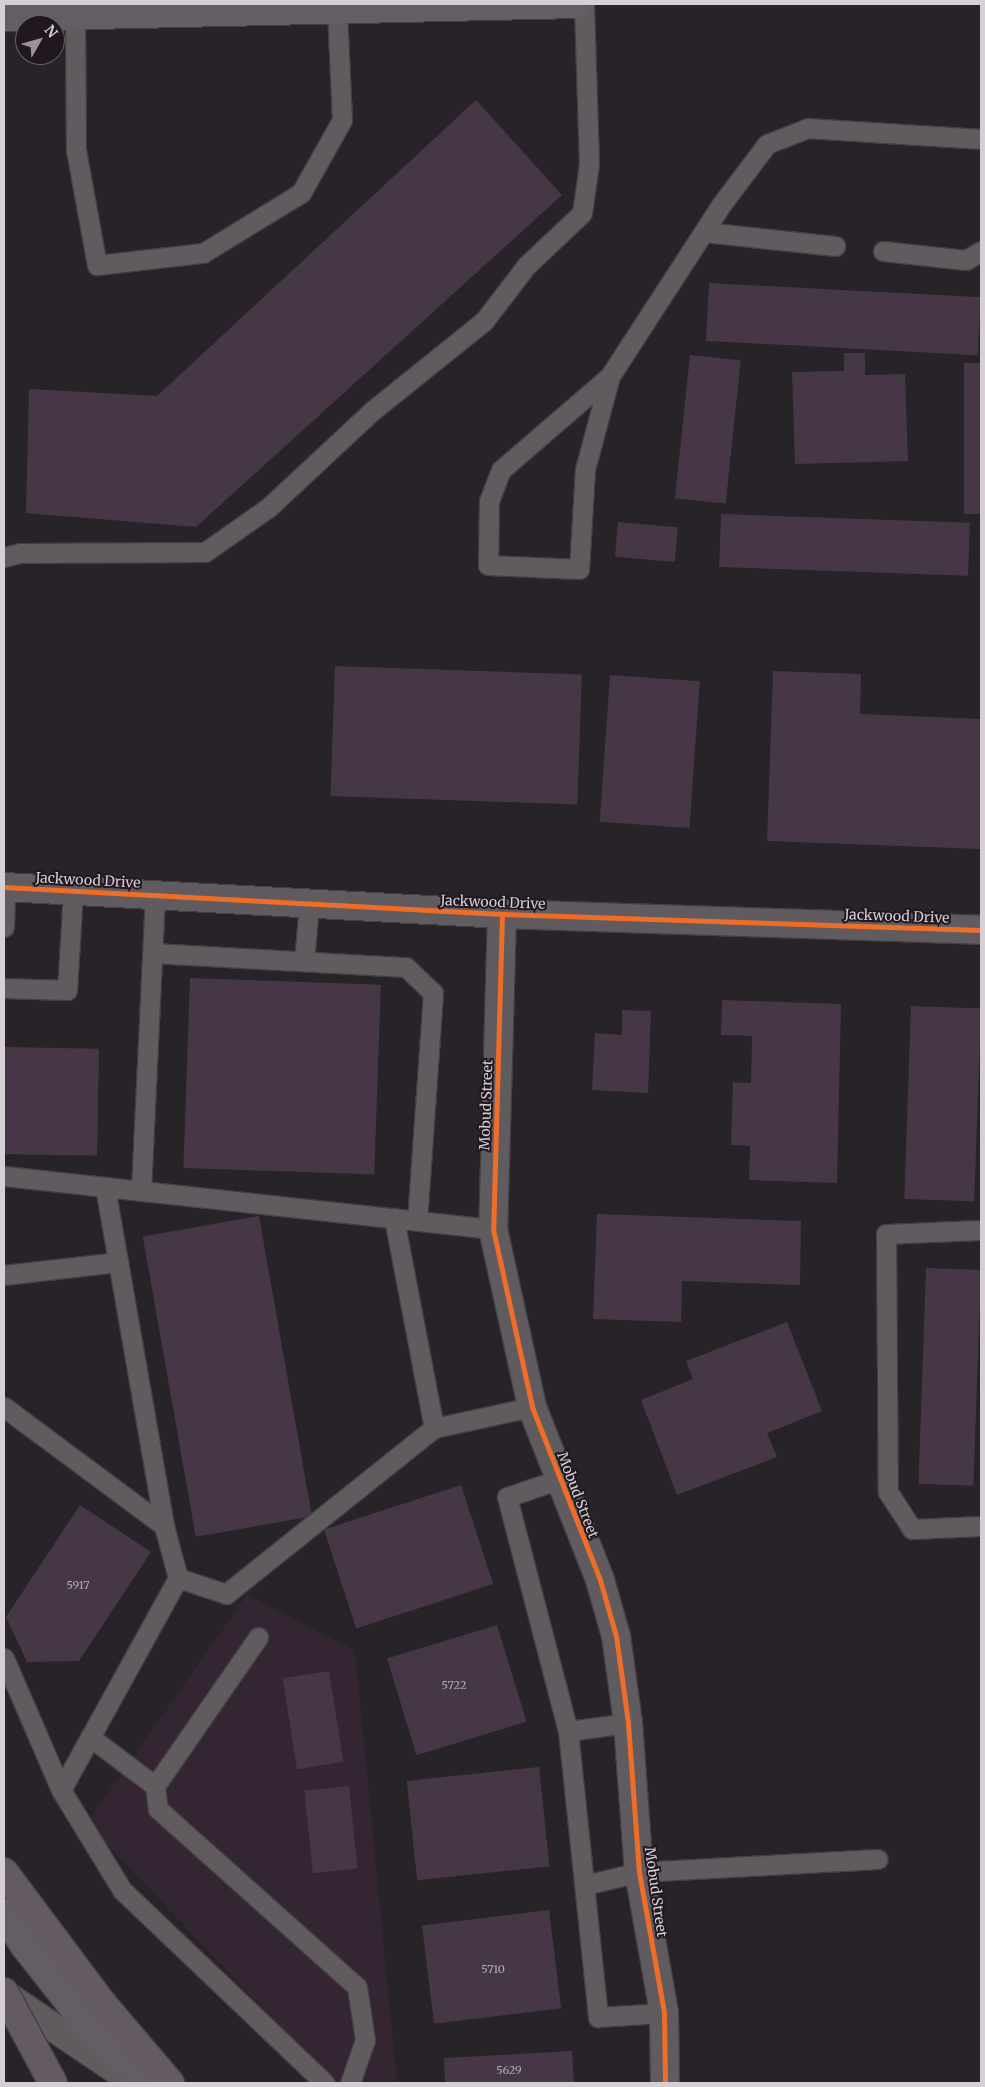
<!DOCTYPE html>
<html>
<head>
<meta charset="utf-8">
<style>
  body { margin:0 }
  #map { position:relative; width:985px; height:2087px; overflow:hidden; background:#282328; font-family:Merriweather,serif }
  div>[style] { position:absolute }
  .built>* { inset:0; background:#332632 }
  .building>* { inset:0; background:#463746; transform-origin:0 0 }
  .roads { filter:drop-shadow(1px 0 #443f44) drop-shadow(-1px 0 #443f44) drop-shadow(0 1px #443f44) drop-shadow(0 -1px #443f44) }
  .lane>* { height:19px; margin:-9.5px; padding:0 9.5px; transform-origin:9.5px; border-radius:9.5px; background:#5f5b5f }
  .street>* { height:28px; margin:-14px; padding:0 14px; transform-origin:14px; border-radius:14px; background:#5f5b5f }
  .secondary>* { height:28px; margin:-14px; padding:0 14px; transform-origin:14px; border-radius:14px; background:#5f5b5f }
  .primary>* { height:28px; margin:-14px; padding:0 14px; transform-origin:14px; border-radius:14px; background:#645d64 }
  .highway>* { height:28px; margin:-14px; padding:0 14px; transform-origin:14px; border-radius:14px; background:#635a63 }
  .bridges { filter:drop-shadow(1px 0 #443f44) drop-shadow(-1px 0 #443f44) drop-shadow(0 1px #443f44) drop-shadow(0 -1px #443f44) }
  .highway-bridge>* { height:28px; margin:-14px; padding:0 14px; transform-origin:14px; border-radius:14px; background:#635a63 }
  .cycleway>* { height:5px; margin:-2.5px; padding:0 2.5px; transform-origin:2.5px; border-radius:2.5px; background:#ee6e29 }
  span { translate:-50% -50%; white-space:nowrap; text-align:center; line-height:1.15; -webkit-text-stroke:4px #211720; paint-order:stroke }
  .number-label { font-size:11px; color:#b2a9b1 }
  .number-label span { -webkit-text-stroke-width:0 }
  .street-label { font-size:14px; color:#d6cfd5 }
  .frame { position:absolute; inset:0; border:5px solid #d6cfd5; pointer-events:none }
  .north { position:absolute; left:15px; top:15px; width:50px; height:50px; box-sizing:border-box; background:#211720; border:1px solid #696168; border-radius:50%; rotate:52deg; font-size:14px; font-weight:700; line-height:20px; text-align:center; color:#d6cfd5 }
  .north::after { content:''; display:block; margin:auto; width:18px; height:22px; background:#999398; clip-path:polygon(50% 0,100% 100%,50% 72%,0 100%) }
</style>
</head>
<body>
<div id="map">
  <div class="built">
    <div style="clip-path:polygon(247px 1595px,355px 1650px,397px 2083px,333px 2083px,87px 1823px)"></div>
  </div>
  <div class="building">
    <div style="clip-path:polygon(476px 100px,562px 195px,196px 527px,26px 513px,29px 389px,157px 396px)"></div>
    <div style="left:709px;top:283px;width:272px;height:58px;rotate:3deg"></div>
    <div style="clip-path:polygon(844px 353px,865px 353px,865px 375px,905px 374px,908px 461px,795px 464px,792px 372px,844px 371px)"></div>
    <div style="left:690px;top:355px;width:51px;height:144px;rotate:6deg"></div>
    <div style="left:964px;top:363px;width:17px;height:151px"></div>
    <div style="left:721px;top:514px;width:249px;height:53px;rotate:2deg"></div>
    <div style="left:618px;top:522px;width:60px;height:35px;rotate:5deg"></div>
    <div style="left:335px;top:666px;width:247px;height:130px;rotate:2deg"></div>
    <div style="clip-path:polygon(773px 671px,861px 674px,860px 714px,981px 719px,981px 849px,767px 841px)"></div>
    <div style="left:610px;top:675px;width:90px;height:147px;rotate:4deg"></div>
    <div style="left:190px;top:978px;width:191px;height:190px;rotate:2deg"></div>
    <div style="clip-path:polygon(722px 1000px,841px 1004px,837px 1183px,749px 1180px,750px 1146px,731px 1145px,733px 1082px,751px 1083px,752px 1036px,721px 1035px)"></div>
    <div style="left:911px;top:1006px;width:70px;height:193px;rotate:2deg"></div>
    <div style="clip-path:polygon(622px 1010px,651px 1011px,648px 1093px,592px 1090px,595px 1033px,622px 1035px)"></div>
    <div style="left:4px;top:1047px;width:95px;height:107px;rotate:1deg"></div>
    <div style="clip-path:polygon(597px 1214px,801px 1221px,800px 1285px,682px 1281px,681px 1322px,593px 1319px)"></div>
    <div style="left:259px;top:1216px;width:305px;height:118px;rotate:80deg"></div>
    <div style="left:926px;top:1268px;width:55px;height:216px;rotate:2deg"></div>
    <div style="clip-path:polygon(787px 1322px,822px 1411px,767px 1433px,777px 1457px,677px 1495px,641px 1400px,693px 1379px,686px 1361px)"></div>
    <div style="left:461px;top:1485px;width:104px;height:144px;rotate:72deg"></div>
    <div style="clip-path:polygon(80px 1505px,151px 1552px,79px 1661px,27px 1662px,6px 1617px)"></div>
    <div style="left:497px;top:1625px;width:101px;height:115px;rotate:73deg"></div>
    <div style="left:329px;top:1671px;width:92px;height:47px;rotate:81deg"></div>
    <div style="left:539px;top:1767px;width:100px;height:133px;rotate:84deg"></div>
    <div style="left:349px;top:1786px;width:83px;height:45px;rotate:84deg"></div>
    <div style="left:549px;top:1910px;width:99px;height:128px;rotate:83deg"></div>
    <div style="clip-path:polygon(572px 2051px,574px 2083px,445px 2083px,444px 2058px)"></div>
  </div>
  <div class="roads">
    <div class="lane">
      <div style="left:75px;top:15px;width:135px;rotate:89.6deg"></div>
      <div style="left:76px;top:150px;width:117px;rotate:79.7deg"></div>
      <div style="left:97px;top:265px;width:107px;rotate:-6.5deg"></div>
      <div style="left:203px;top:253px;width:115px;rotate:-31.5deg"></div>
      <div style="left:301px;top:193px;width:84px;rotate:-60.7deg"></div>
      <div style="left:342px;top:120px;width:109px;rotate:-92.6deg"></div>
      <div style="left:704px;top:232px;width:132px;rotate:6.1deg"></div>
      <div style="left:883px;top:251px;width:83px;rotate:6.2deg"></div>
      <div style="left:966px;top:260px;width:17px;rotate:-31deg"></div>
      <div style="left:610px;top:376px;width:96px;rotate:105deg"></div>
      <div style="left:585px;top:469px;width:100px;rotate:93.4deg"></div>
      <div style="left:579px;top:569px;width:91px;rotate:-177.5deg"></div>
      <div style="left:488px;top:565px;width:64px;rotate:-89.1deg"></div>
      <div style="left:489px;top:501px;width:33px;rotate:-69deg"></div>
      <div style="left:501px;top:470px;width:144px;rotate:-40.8deg"></div>
      <div style="left:610px;top:376px;width:204px;rotate:-57deg"></div>
      <div style="left:721px;top:205px;width:76px;rotate:-53deg"></div>
      <div style="left:767px;top:144px;width:44px;rotate:-21.3deg"></div>
      <div style="left:808px;top:128px;width:173px;rotate:3.6deg"></div>
      <div style="left:4px;top:557px;width:16px;rotate:-14deg"></div>
      <div style="left:20px;top:553px;width:185px;rotate:-0.3deg"></div>
      <div style="left:205px;top:552px;width:78px;rotate:-35.1deg"></div>
      <div style="left:269px;top:507px;width:141px;rotate:-43deg"></div>
      <div style="left:372px;top:411px;width:144px;rotate:-38.8deg"></div>
      <div style="left:484px;top:321px;width:69px;rotate:-52.6deg"></div>
      <div style="left:526px;top:266px;width:77px;rotate:-43.4deg"></div>
      <div style="left:582px;top:213px;width:49px;rotate:-81.9deg"></div>
      <div style="left:589px;top:164px;width:160px;rotate:-91.8deg"></div>
      <div style="left:4px;top:927px;width:40px;rotate:-88.6deg"></div>
      <div style="left:153px;top:953px;width:253px;rotate:3.2deg"></div>
      <div style="left:406px;top:967px;width:37px;rotate:44deg"></div>
      <div style="left:433px;top:993px;width:228px;rotate:94deg"></div>
      <div style="left:304px;top:961px;width:56px;rotate:-84.9deg"></div>
      <div style="left:4px;top:988px;width:63px;rotate:1.8deg"></div>
      <div style="left:67px;top:990px;width:99px;rotate:-86.5deg"></div>
      <div style="left:4px;top:1176px;width:492px;rotate:6.2deg"></div>
      <div style="left:105px;top:1187px;width:344px;rotate:80.1deg"></div>
      <div style="left:141px;top:1191px;width:296px;rotate:-87.3deg"></div>
      <div style="left:981px;top:1230px;width:95px;rotate:177.6deg"></div>
      <div style="left:886px;top:1234px;width:258px;rotate:89.6deg"></div>
      <div style="left:888px;top:1492px;width:44px;rotate:57deg"></div>
      <div style="left:912px;top:1529px;width:69px;rotate:-2.5deg"></div>
      <div style="left:4px;top:1275px;width:115px;rotate:-6.5deg"></div>
      <div style="left:4px;top:1407px;width:199px;rotate:36.6deg"></div>
      <div style="left:164px;top:1526px;width:54px;rotate:74.9deg"></div>
      <div style="left:178px;top:1578px;width:242px;rotate:118.9deg"></div>
      <div style="left:434px;top:1428px;width:100px;rotate:-12.1deg"></div>
      <div style="left:560px;top:1479px;width:56px;rotate:161.2deg"></div>
      <div style="left:507px;top:1497px;width:242px;rotate:75.4deg"></div>
      <div style="left:568px;top:1731px;width:288px;rotate:84deg"></div>
      <div style="left:598px;top:2017px;width:66px;rotate:-3.5deg"></div>
      <div style="left:178px;top:1578px;width:51px;rotate:18.4deg"></div>
      <div style="left:226px;top:1594px;width:266px;rotate:-38.6deg"></div>
      <div style="left:434px;top:1428px;width:214px;rotate:-100.8deg"></div>
      <div style="left:4px;top:1658px;width:144px;rotate:66.6deg"></div>
      <div style="left:61px;top:1790px;width:117px;rotate:58.6deg"></div>
      <div style="left:122px;top:1890px;width:280px;rotate:43.6deg"></div>
      <div style="left:568px;top:1731px;width:61px;rotate:-7.6deg"></div>
      <div style="left:90px;top:1737px;width:81px;rotate:37deg"></div>
      <div style="left:155px;top:1786px;width:23px;rotate:83deg"></div>
      <div style="left:158px;top:1809px;width:267px;rotate:41.8deg"></div>
      <div style="left:357px;top:1987px;width:54px;rotate:81.4deg"></div>
      <div style="left:365px;top:2040px;width:46px;rotate:109.2deg"></div>
      <div style="left:155px;top:1786px;width:181px;rotate:-55.3deg"></div>
      <div style="left:585px;top:1885px;width:56px;rotate:-13.5deg"></div>
      <div style="left:639px;top:1872px;width:239px;rotate:-3.1deg"></div>
    </div>
    <div class="street">
      <div style="left:4px;top:887px;width:499px;rotate:3.1deg"></div>
      <div style="left:502px;top:914px;width:479px;rotate:1.9deg"></div>
      <div style="left:502px;top:914px;width:315px;rotate:91.6deg"></div>
      <div style="left:493px;top:1229px;width:182px;rotate:77.6deg"></div>
      <div style="left:532px;top:1407px;width:186px;rotate:68.5deg"></div>
      <div style="left:600px;top:1580px;width:58px;rotate:74.1deg"></div>
      <div style="left:616px;top:1636px;width:88px;rotate:82.1deg"></div>
      <div style="left:628px;top:1723px;width:149px;rotate:85.8deg"></div>
      <div style="left:639px;top:1872px;width:143px;rotate:79.9deg"></div>
      <div style="left:664px;top:2013px;width:70px;rotate:89.2deg"></div>
    </div>
    <div class="secondary">
      <div style="left:4px;top:1994px;width:159px;rotate:34deg"></div>
    </div>
    <div class="primary">
      <div style="left:4px;top:17px;width:571px;rotate:-1.3deg"></div>
      <div style="left:4px;top:1913px;width:38px;rotate:58deg"></div>
      <div style="left:24px;top:1945px;width:95px;rotate:51.8deg"></div>
      <div style="left:83px;top:2020px;width:91px;rotate:44.1deg"></div>
    </div>
    <div class="highway">
      <div style="left:4px;top:1872px;width:164px;rotate:53.2deg"></div>
      <div style="left:102px;top:2003px;width:105px;rotate:49.6deg"></div>
    </div>
  </div>
  <div class="bridges">
    <div class="highway-bridge">
      <div style="left:4px;top:1992px;width:103px;rotate:61.7deg"></div>
    </div>
  </div>
  <div class="cycleway">
    <div style="left:4px;top:887px;width:499px;rotate:3.1deg"></div>
    <div style="left:502px;top:914px;width:479px;rotate:1.9deg"></div>
    <div style="left:502px;top:914px;width:315px;rotate:91.6deg"></div>
    <div style="left:493px;top:1229px;width:182px;rotate:77.6deg"></div>
    <div style="left:532px;top:1407px;width:186px;rotate:68.5deg"></div>
    <div style="left:600px;top:1580px;width:58px;rotate:74.1deg"></div>
    <div style="left:616px;top:1636px;width:88px;rotate:82.1deg"></div>
    <div style="left:628px;top:1723px;width:149px;rotate:85.8deg"></div>
    <div style="left:639px;top:1872px;width:143px;rotate:79.9deg"></div>
    <div style="left:664px;top:2013px;width:70px;rotate:89.2deg"></div>
  </div>
  <div class="number-label">
    <span style="left:78px;top:1585px">5917</span>
    <span style="left:454px;top:1685px">5722</span>
    <span style="left:493px;top:1969px">5710</span>
    <span style="left:509px;top:2070px">5629</span>
  </div>
  <div class="street-label">
    <span style="left:88px;top:880px;rotate:3deg">Jackwood Drive</span>
    <span style="left:493px;top:902px;rotate:2deg">Jackwood Drive</span>
    <span style="left:897px;top:916px;rotate:2deg">Jackwood Drive</span>
    <span style="left:486px;top:1105px;rotate:-88deg">Mobud Street</span>
    <span style="left:578px;top:1495px;rotate:69deg">Mobud Street</span>
    <span style="left:656px;top:1892px;rotate:82deg">Mobud Street</span>
  </div>
  <div class="frame"></div>
  <div class="north">N</div>
</div>
</body>
</html>
